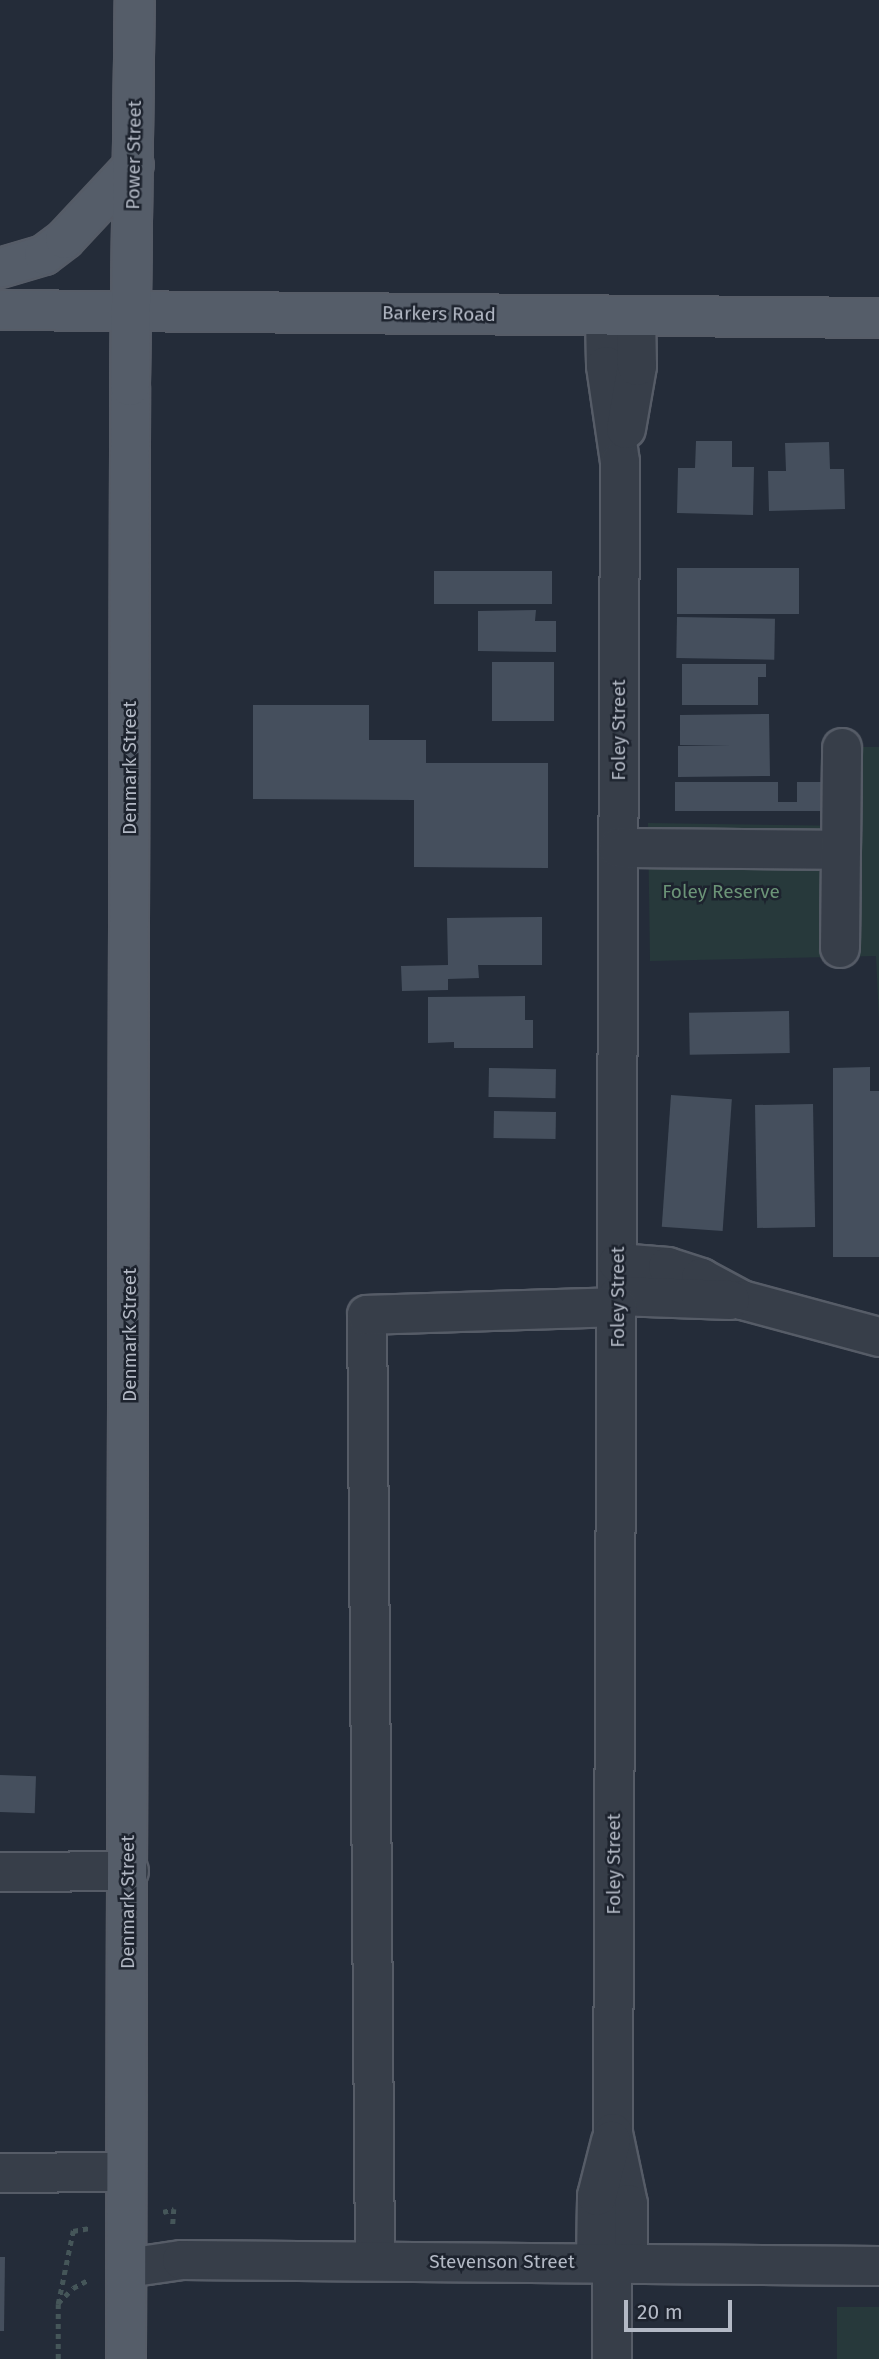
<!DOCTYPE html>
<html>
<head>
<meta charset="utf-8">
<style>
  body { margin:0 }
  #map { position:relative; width:879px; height:2359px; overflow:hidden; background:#242c39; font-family:"Fira Sans",sans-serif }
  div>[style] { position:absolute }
  .green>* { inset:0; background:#27393b; transform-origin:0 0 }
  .building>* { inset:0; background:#454f5d; transform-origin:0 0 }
  .path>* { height:4.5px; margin-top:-2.25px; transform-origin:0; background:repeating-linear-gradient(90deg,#455659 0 5px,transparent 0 10px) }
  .roads { filter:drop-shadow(2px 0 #565c67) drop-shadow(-2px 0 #565c67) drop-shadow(0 2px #565c67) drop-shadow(0 -2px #565c67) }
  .minor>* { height:38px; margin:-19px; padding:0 19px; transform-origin:19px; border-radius:19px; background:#373e49 }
  .major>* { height:38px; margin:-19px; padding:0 19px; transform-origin:19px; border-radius:19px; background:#555d69 }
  span { translate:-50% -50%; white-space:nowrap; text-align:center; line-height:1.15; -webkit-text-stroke:5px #1d232e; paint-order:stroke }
  .street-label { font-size:19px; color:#b3b9c5 }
  .park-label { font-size:19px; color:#6b9477 }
  .scale { position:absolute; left:624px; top:2300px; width:108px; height:32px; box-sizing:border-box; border:4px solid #b3b9c5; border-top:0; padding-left:9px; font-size:21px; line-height:24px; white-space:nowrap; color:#b3b9c5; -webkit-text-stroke:5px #1d232e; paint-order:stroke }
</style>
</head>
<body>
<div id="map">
  <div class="green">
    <div style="clip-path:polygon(855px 747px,879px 747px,879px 1020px,876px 956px,650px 961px,648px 823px,854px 826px)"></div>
    <div style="left:837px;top:2307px;width:42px;height:52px"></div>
  </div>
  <div class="building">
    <div style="clip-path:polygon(696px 441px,732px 441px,732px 467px,754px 467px,753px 515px,677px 513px,678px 468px,695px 468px)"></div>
    <div style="clip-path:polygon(829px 442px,830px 469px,844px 469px,845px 509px,769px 511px,768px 471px,786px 471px,785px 443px)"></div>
    <div style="left:677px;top:568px;width:122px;height:46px"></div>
    <div style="left:552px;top:571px;width:33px;height:118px;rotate:90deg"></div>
    <div style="clip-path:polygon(536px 610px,535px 621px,556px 621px,556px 652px,478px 651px,478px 611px)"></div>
    <div style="left:677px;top:617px;width:98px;height:41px;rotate:1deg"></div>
    <div style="left:554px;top:662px;width:59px;height:62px;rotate:90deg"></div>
    <div style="clip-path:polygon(682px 664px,766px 664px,766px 677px,758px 677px,758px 705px,682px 705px)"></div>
    <div style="clip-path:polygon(253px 705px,369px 705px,369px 740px,426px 740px,426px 763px,548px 763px,548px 868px,414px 867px,414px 800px,253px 799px)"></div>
    <div style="clip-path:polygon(769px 714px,770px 776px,678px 777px,678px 746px,731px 746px,680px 745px,680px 715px)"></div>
    <div style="clip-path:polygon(675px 782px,778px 782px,778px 802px,797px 802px,797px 782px,830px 782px,830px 811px,675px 811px)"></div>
    <div style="clip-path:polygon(542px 917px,542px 965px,478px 965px,479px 978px,448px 979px,448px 990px,402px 991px,401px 966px,448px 965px,447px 918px)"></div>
    <div style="clip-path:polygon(525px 996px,525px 1020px,533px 1020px,533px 1048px,454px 1048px,454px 1042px,428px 1043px,428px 997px)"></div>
    <div style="left:789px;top:1011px;width:42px;height:100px;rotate:89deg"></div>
    <div style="clip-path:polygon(870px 1067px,870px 1091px,879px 1091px,879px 1257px,833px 1257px,833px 1068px)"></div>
    <div style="left:489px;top:1068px;width:67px;height:29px;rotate:1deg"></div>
    <div style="left:671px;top:1095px;width:61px;height:132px;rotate:4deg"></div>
    <div style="left:813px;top:1104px;width:123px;height:58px;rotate:89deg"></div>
    <div style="left:494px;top:1111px;width:62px;height:27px;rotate:1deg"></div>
    <div style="left:0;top:1775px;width:36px;height:37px;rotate:2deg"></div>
    <div style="clip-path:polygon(0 2257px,5px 2257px,4px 2331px,0 2331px)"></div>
  </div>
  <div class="path">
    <div style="left:163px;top:2212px;width:11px;rotate:-15deg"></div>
    <div style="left:174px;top:2209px;width:15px;rotate:94deg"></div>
    <div style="left:58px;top:2303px;width:21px;rotate:-45deg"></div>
    <div style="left:73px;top:2288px;width:19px;rotate:-28deg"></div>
    <div style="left:58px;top:2359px;width:55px;rotate:-90deg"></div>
    <div style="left:58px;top:2304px;width:75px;rotate:-78.4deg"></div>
    <div style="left:73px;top:2231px;width:17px;rotate:-10deg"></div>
  </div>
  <div class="roads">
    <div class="minor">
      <div style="left:605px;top:317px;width:49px;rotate:88.8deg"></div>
      <div style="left:606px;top:366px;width:97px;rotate:81.7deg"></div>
      <div style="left:620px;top:462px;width:1671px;rotate:90.24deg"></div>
      <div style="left:613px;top:2133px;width:73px;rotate:78.1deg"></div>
      <div style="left:628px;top:2204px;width:59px;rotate:90deg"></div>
      <div style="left:626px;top:429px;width:64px;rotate:-80.1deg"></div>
      <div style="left:637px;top:366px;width:49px;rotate:-91.2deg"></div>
      <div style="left:618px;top:848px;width:222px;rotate:0.5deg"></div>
      <div style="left:840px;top:948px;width:200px;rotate:-89.4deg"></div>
      <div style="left:618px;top:1263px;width:50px;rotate:4.6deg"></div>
      <div style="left:668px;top:1267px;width:35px;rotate:18deg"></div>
      <div style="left:701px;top:1278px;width:47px;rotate:28.2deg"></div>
      <div style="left:742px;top:1300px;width:142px;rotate:15.1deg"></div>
      <div style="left:618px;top:1296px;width:112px;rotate:2deg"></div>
      <div style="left:0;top:1872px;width:129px;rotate:-0.4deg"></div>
      <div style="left:0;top:2173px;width:126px;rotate:-0.5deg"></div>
      <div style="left:375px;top:2261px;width:946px;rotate:-90.48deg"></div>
      <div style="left:367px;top:1315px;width:251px;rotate:-1.8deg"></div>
      <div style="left:596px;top:2262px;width:66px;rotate:-89.1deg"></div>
      <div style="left:597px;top:2196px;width:57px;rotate:-75.7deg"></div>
      <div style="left:127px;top:2268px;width:56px;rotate:-8.3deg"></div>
      <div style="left:182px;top:2260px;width:697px;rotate:0.49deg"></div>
      <div style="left:612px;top:2359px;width:96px;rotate:-90deg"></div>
    </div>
    <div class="major">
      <div style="left:0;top:268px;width:46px;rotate:-16.5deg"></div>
      <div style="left:44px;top:255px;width:26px;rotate:-37deg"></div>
      <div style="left:65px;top:239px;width:101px;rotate:-47deg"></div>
      <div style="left:0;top:310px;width:879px;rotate:0.52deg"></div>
      <div style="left:126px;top:2359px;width:1973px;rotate:-89.88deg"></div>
      <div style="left:130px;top:386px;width:386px;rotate:-89.3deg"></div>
    </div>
  </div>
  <div class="street-label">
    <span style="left:134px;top:155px;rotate:-89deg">Power Street</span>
    <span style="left:439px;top:314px;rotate:1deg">Barkers Road</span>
    <span style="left:619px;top:730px;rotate:-90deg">Foley Street</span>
    <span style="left:130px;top:768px;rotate:-90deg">Denmark Street</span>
    <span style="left:618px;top:1297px;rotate:-90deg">Foley Street</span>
    <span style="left:130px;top:1335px;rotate:-90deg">Denmark Street</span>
    <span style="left:614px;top:1864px;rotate:-90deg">Foley Street</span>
    <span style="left:128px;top:1902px;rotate:-90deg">Denmark Street</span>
    <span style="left:502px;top:2262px">Stevenson Street</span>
  </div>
  <div class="park-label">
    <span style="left:721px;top:892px">Foley Reserve</span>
  </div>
  <div class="scale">20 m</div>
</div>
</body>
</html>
